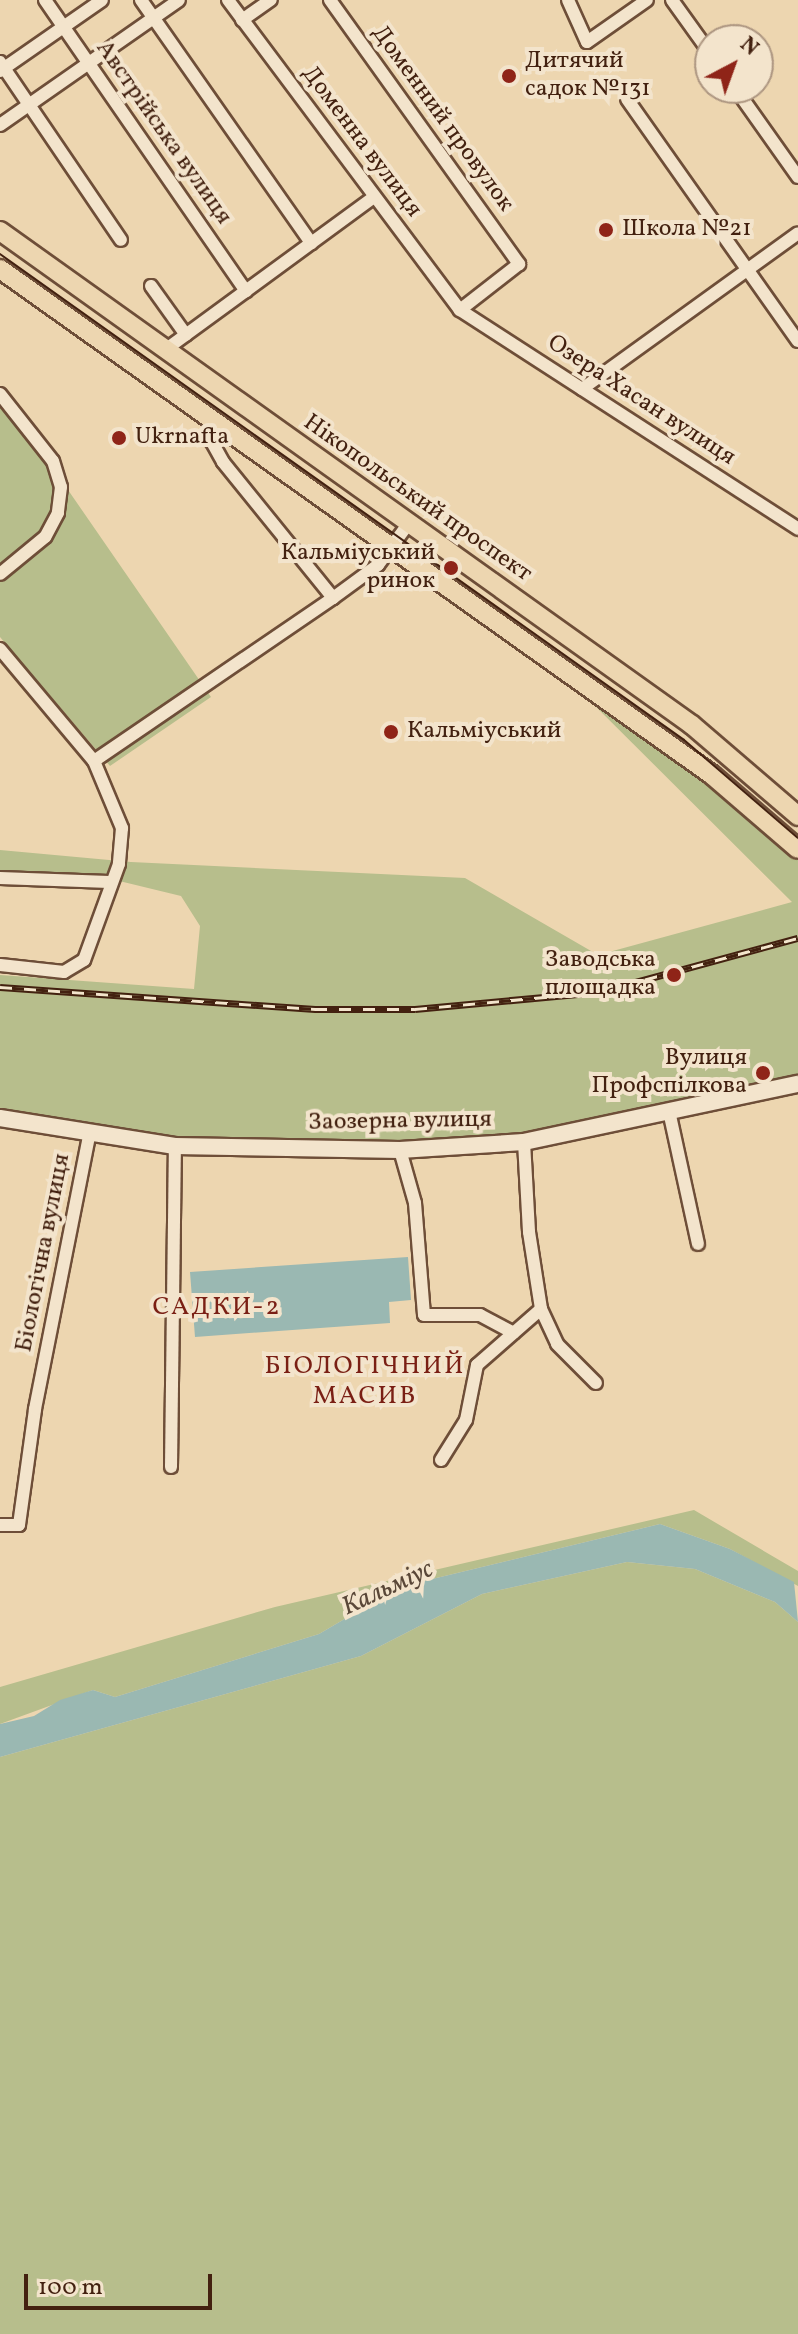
<!DOCTYPE html>
<html>
<head>
<meta charset="utf-8">
<style>
  body { margin:0 }
  #map { position:relative; width:798px; height:2334px; overflow:hidden; background:#edd6b0; font-family:Vollkorn,serif }
  div>[style] { position:absolute }
  .green>* { inset:0; background:#b7be8c }
  .water>* { inset:0; background:#9ab8b2 }
  .roads { filter:drop-shadow(2px 0 #6e4e38) drop-shadow(-2px 0 #6e4e38) drop-shadow(0 2px #6e4e38) drop-shadow(0 -2px #6e4e38) }
  .street>* { height:12px; margin:-6px; padding:0 6px; transform-origin:6px; border-radius:6px; background:#f3e4cc }
  .secondary>* { height:16px; margin:-8px; padding:0 8px; transform-origin:8px; border-radius:8px; background:#f3e4cc }
  .primary>* { height:18px; margin:-9px; padding:0 9px; transform-origin:9px; border-radius:9px; background:#edd6b0 }
  .tram>* { height:2px; margin:-1px; padding:0 1px; transform-origin:1px; border-radius:1px; background:#432110 }
  .rail>* { height:7px; margin-top:-3.5px; transform-origin:0; background:repeating-linear-gradient(90deg,#f3e4cc 0 12px,#432110 0 24px); box-sizing:border-box; border-block:2px solid #432110 }
  .dots>* { width:22px; height:22px; translate:-50% -50%; box-sizing:border-box; border:4px solid #f3e4cc; border-radius:50% }
  span { translate:-50% -50%; white-space:nowrap; text-align:center; line-height:1.15; -webkit-text-stroke:8px #f3e4cc; paint-order:stroke }
  .poi-label { font-size:24px; color:#432110 }
  .left { translate:0 -50%; text-align:left }
  .right { translate:-100% -50%; text-align:right }
  .street-label { font-size:24px; color:#432110 }
  .neighbourhood-label { font-size:26px; color:#7a1f14; letter-spacing:2px }
  .water-label { font-size:26px; color:#594738; font-style:italic }
  .north { position:absolute; left:694px; top:24px; width:80px; height:80px; box-sizing:border-box; background:#f3e4cc; border:2px solid #ad9681; border-radius:50%; rotate:41deg; font-size:22px; font-weight:700; line-height:32px; text-align:center; color:#432110 }
  .north::after { content:''; display:block; margin:auto; width:28px; height:36px; background:#8f2418; clip-path:polygon(50% 0,100% 100%,50% 72%,0 100%) }
  .scale { position:absolute; left:24px; top:2274px; width:188px; height:36px; box-sizing:border-box; border:4px solid #432110; border-top:0; padding-left:10px; font-size:24px; line-height:28px; white-space:nowrap; color:#432110; -webkit-text-stroke:6px #f3e4cc; paint-order:stroke }
</style>
</head>
<body>
<div id="map">
  <div class="green">
    <div style="clip-path:polygon(0 405px,49px 465px,56px 488px,54px 511px,41px 534px,0 568px)"></div>
    <div style="clip-path:polygon(66px 487px,211px 697px,110px 766px,0 637px,0 580px,49px 540px)"></div>
    <div style="clip-path:polygon(569px 680px,709px 780px,798px 856px,798px 1084px,524px 1142px,175px 1146px,0 1118px,0 975px,194px 989px,200px 926px,181px 896px,111px 879px,0 874px,0 850px,131px 862px,465px 878px,598px 955px,792px 902px)"></div>
    <div style="clip-path:polygon(694px 1510px,798px 1571px,798px 1586px,730px 1549px,660px 1524px,399px 1587px,319px 1634px,115px 1697px,93px 1690px,0 1724px,0 1687px,275px 1607px)"></div>
    <div style="clip-path:polygon(627px 1562px,695px 1569px,775px 1602px,798px 1622px,798px 2334px,0 2334px,0 1757px,361px 1656px,482px 1594px)"></div>
  </div>
  <div class="water">
    <div style="clip-path:polygon(408px 1257px,411px 1300px,389px 1302px,390px 1323px,195px 1337px,190px 1272px)"></div>
    <div style="clip-path:polygon(660px 1524px,730px 1549px,794px 1582px,798px 1622px,775px 1602px,695px 1569px,627px 1562px,482px 1594px,361px 1656px,0 1757px,0 1724px,34px 1716px,60px 1700px,93px 1690px,115px 1697px,319px 1634px,399px 1587px)"></div>
  </div>
  <div class="roads">
    <div class="street">
      <div style="left:45px;top:0;width:354px;rotate:55.4deg"></div>
      <div style="left:141px;top:0;width:297px;rotate:55deg"></div>
      <div style="left:228px;top:0;width:387px;rotate:53.2deg"></div>
      <div style="left:460px;top:310px;width:403px;rotate:32.9deg"></div>
      <div style="left:330px;top:0;width:325px;rotate:54.4deg"></div>
      <div style="left:519px;top:264px;width:75px;rotate:142.1deg"></div>
      <div style="left:568px;top:0;width:46px;rotate:65.7deg"></div>
      <div style="left:587px;top:42px;width:73px;rotate:-35deg"></div>
      <div style="left:672px;top:0;width:65px;rotate:54.4deg"></div>
      <div style="left:242px;top:20px;width:35px;rotate:-35deg"></div>
      <div style="left:0;top:62px;width:215px;rotate:55.8deg"></div>
      <div style="left:0;top:71px;width:124px;rotate:-34.8deg"></div>
      <div style="left:735px;top:88px;width:109px;rotate:54.7deg"></div>
      <div style="left:627px;top:99px;width:296px;rotate:54.8deg"></div>
      <div style="left:0;top:125px;width:218px;rotate:-34.9deg"></div>
      <div style="left:151px;top:286px;width:60px;rotate:54.5deg"></div>
      <div style="left:165px;top:350px;width:259px;rotate:-36.2deg"></div>
      <div style="left:582px;top:389px;width:266px;rotate:-35.8deg"></div>
      <div style="left:0;top:394px;width:85px;rotate:51.7deg"></div>
      <div style="left:53px;top:461px;width:27px;rotate:73deg"></div>
      <div style="left:61px;top:487px;width:26px;rotate:97deg"></div>
      <div style="left:58px;top:513px;width:27px;rotate:118deg"></div>
      <div style="left:45px;top:537px;width:58px;rotate:140.6deg"></div>
      <div style="left:211px;top:419px;width:23px;rotate:88deg"></div>
      <div style="left:212px;top:442px;width:23px;rotate:61deg"></div>
      <div style="left:223px;top:462px;width:175px;rotate:51deg"></div>
      <div style="left:333px;top:598px;width:56px;rotate:-36.3deg"></div>
      <div style="left:378px;top:565px;width:52px;rotate:-53.6deg"></div>
      <div style="left:0;top:649px;width:146px;rotate:50deg"></div>
      <div style="left:94px;top:761px;width:73px;rotate:67.3deg"></div>
      <div style="left:122px;top:828px;width:36px;rotate:95deg"></div>
      <div style="left:119px;top:864px;width:102px;rotate:110deg"></div>
      <div style="left:84px;top:960px;width:23px;rotate:149deg"></div>
      <div style="left:64px;top:972px;width:64px;rotate:-173.8deg"></div>
      <div style="left:94px;top:761px;width:289px;rotate:-34.3deg"></div>
      <div style="left:0;top:878px;width:109px;rotate:2.1deg"></div>
      <div style="left:669px;top:1111px;width:136px;rotate:77.7deg"></div>
      <div style="left:524px;top:1142px;width:90px;rotate:86.8deg"></div>
      <div style="left:529px;top:1232px;width:78px;rotate:81.1deg"></div>
      <div style="left:541px;top:1309px;width:38px;rotate:65deg"></div>
      <div style="left:557px;top:1344px;width:55px;rotate:45deg"></div>
      <div style="left:400px;top:1150px;width:55px;rotate:74.2deg"></div>
      <div style="left:415px;top:1203px;width:112px;rotate:85.4deg"></div>
      <div style="left:424px;top:1315px;width:56px"></div>
      <div style="left:480px;top:1315px;width:38px;rotate:28deg"></div>
      <div style="left:441px;top:1460px;width:47px;rotate:-58deg"></div>
      <div style="left:466px;top:1420px;width:56px;rotate:-78.7deg"></div>
      <div style="left:477px;top:1365px;width:85px;rotate:-41.2deg"></div>
      <div style="left:171px;top:1467px;width:321px;rotate:-89.3deg"></div>
      <div style="left:0;top:1525px;width:19px"></div>
      <div style="left:19px;top:1525px;width:117px;rotate:-82.1deg"></div>
      <div style="left:35px;top:1409px;width:282px;rotate:-78.8deg"></div>
    </div>
    <div class="secondary">
      <div style="left:0;top:1118px;width:177px;rotate:9.1deg"></div>
      <div style="left:175px;top:1146px;width:225px;rotate:1deg"></div>
      <div style="left:400px;top:1150px;width:124px;rotate:-3.7deg"></div>
      <div style="left:524px;top:1142px;width:280px;rotate:-12deg"></div>
    </div>
    <div class="primary">
      <div style="left:0;top:231px;width:850px;rotate:35.52deg"></div>
      <div style="left:692px;top:725px;width:140px;rotate:40.6deg"></div>
      <div style="left:0;top:269px;width:873px;rotate:35.4deg"></div>
      <div style="left:712px;top:775px;width:113px;rotate:40.7deg"></div>
    </div>
  </div>
  <div class="tram">
    <div style="left:0;top:254px;width:839px;rotate:35.39deg"></div>
    <div style="left:684px;top:740px;width:150px;rotate:40.7deg"></div>
  </div>
  <div class="rail">
    <div style="left:0;top:987px;width:316px;rotate:4deg"></div>
    <div style="left:315px;top:1009px;width:100px"></div>
    <div style="left:415px;top:1009px;width:185px;rotate:-5.3deg"></div>
    <div style="left:599px;top:992px;width:206px;rotate:-15.2deg"></div>
  </div>
  <div class="dots">
    <div style="left:509px;top:76px;background:#8f2418"></div>
    <div style="left:606px;top:230px;background:#8f2418"></div>
    <div style="left:119px;top:438px;background:#8f2418"></div>
    <div style="left:451px;top:568px;background:#8f2418"></div>
    <div style="left:391px;top:732px;background:#8f2418"></div>
    <div style="left:674px;top:975px;background:#8f2418"></div>
    <div style="left:763px;top:1073px;background:#8f2418"></div>
  </div>
  <div class="poi-label">
    <span class="left" style="left:525px;top:76px">Дитячий<br>садок №131</span>
    <span class="left" style="left:622px;top:230px">Школа №21</span>
    <span class="left" style="left:135px;top:438px">Ukrnafta</span>
    <span class="right" style="left:435px;top:568px">Кальміуський<br>ринок</span>
    <span class="left" style="left:407px;top:732px">Кальміуський</span>
    <span class="right" style="left:656px;top:975px">Заводська<br>площадка</span>
    <span class="right" style="left:747px;top:1073px">Вулиця<br>Профспілкова</span>
  </div>
  <div class="street-label">
    <span style="left:442px;top:119px;rotate:54deg">Доменний провулок</span>
    <span style="left:163px;top:133px;rotate:55deg">Австрійська вулиця</span>
    <span style="left:361px;top:142px;rotate:53deg">Доменна вулиця</span>
    <span style="left:641px;top:401px;rotate:33deg">Озера Хасан вулиця</span>
    <span style="left:417px;top:499px;rotate:35deg">Нікопольський проспект</span>
    <span style="left:400px;top:1122px;rotate:-1deg">Заозерна вулиця</span>
    <span style="left:44px;top:1253px;rotate:-79deg">Біологічна вулиця</span>
  </div>
  <div class="neighbourhood-label">
    <span style="left:217px;top:1308px">САДКИ-2</span>
    <span style="left:365px;top:1382px">БІОЛОГІЧНИЙ<br>МАСИВ</span>
  </div>
  <div class="water-label">
    <span style="left:388px;top:1589px;rotate:-25deg">Кальміус</span>
  </div>
  <div class="north">N</div>
  <div class="scale">100 m</div>
</div>
</body>
</html>
